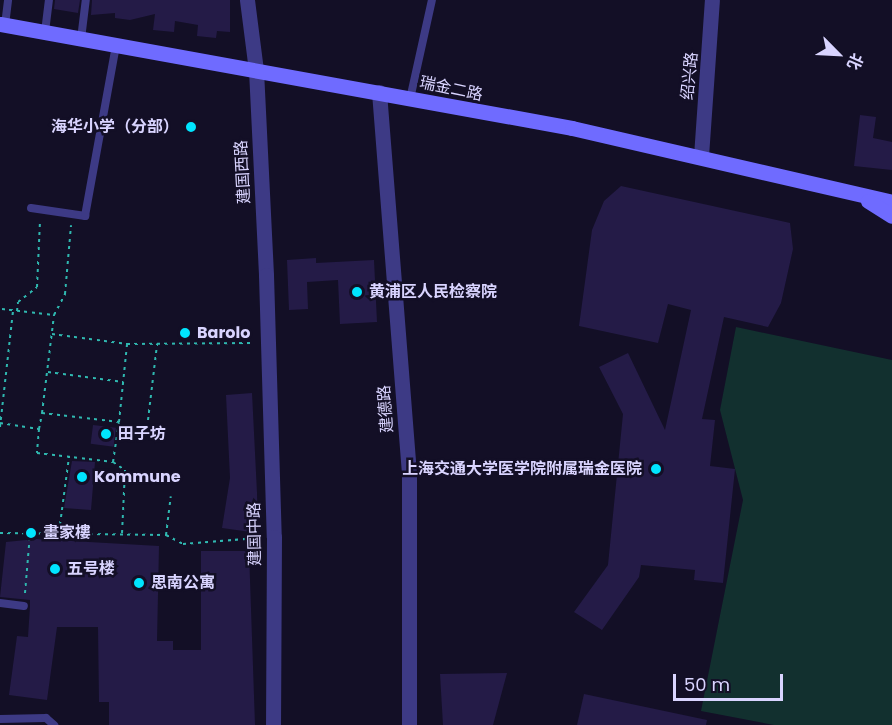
<!DOCTYPE html>
<html>
<head>
<meta charset="utf-8">
<style>
  body { margin:0 }
  #map { position:relative; width:892px; height:725px; overflow:hidden; background:#130f26; font-family:Poppins,"Noto Sans SC",sans-serif }
  div>[style] { position:absolute }
  .green>* { inset:0; background:#12302f }
  .building>* { inset:0; background:#241b47; transform-origin:0 0 }
  .path>* { height:2px; margin-top:-1px; transform-origin:0; background:repeating-linear-gradient(90deg,#2fb8b0 0 3px,transparent 0 7.5px) }
  .service>* { height:8px; margin:-4px; padding:0 4px; transform-origin:4px; border-radius:4px; background:#3d3a85 }
  .minor>* { height:15px; margin:-7.5px; padding:0 7.5px; transform-origin:7.5px; border-radius:7.5px; background:#3d3a85 }
  .tertiary>* { height:15px; margin:-7.5px; padding:0 7.5px; transform-origin:7.5px; border-radius:7.5px; background:#3d3a85 }
  .secondary>* { height:15px; margin:-7.5px; padding:0 7.5px; transform-origin:7.5px; border-radius:7.5px; background:#6f6bff }
  .dots>* { width:16px; height:16px; translate:-50% -50%; box-sizing:border-box; border:3px solid #130f26; border-radius:50% }
  span { translate:-50% -50%; white-space:nowrap; text-align:center; line-height:1.15; -webkit-text-stroke:5px #130f26; paint-order:stroke }
  .street-label { font-size:16px; color:#d9d4ff }
  .poi-label { font-size:16px; color:#d9d4ff; font-weight:700 }
  .right { translate:-100% -50%; text-align:right }
  .left { translate:0 -50%; text-align:left }
  .north { position:absolute; left:808px; top:24px; width:60px; height:60px; -webkit-text-stroke:4px #130f26; paint-order:stroke; rotate:114deg; font-size:16px; font-weight:700; line-height:24px; text-align:center; color:#d9d4ff }
  .north::after { content:''; display:block; margin:auto; width:21px; height:27px; background:#d9d4ff; clip-path:polygon(50% 0,100% 100%,50% 72%,0 100%) }
  .scale { position:absolute; left:673px; top:674px; width:110px; height:27px; box-sizing:border-box; border:3px solid #d9d4ff; border-top:0; padding-left:8px; font-size:18px; line-height:21px; white-space:nowrap; color:#d9d4ff; -webkit-text-stroke:4px #130f26; paint-order:stroke }
</style>
</head>
<body>
<div id="map">
  <div class="green">
    <div style="clip-path:polygon(736px 327px,892px 360px,892px 725px,774px 725px,701px 711px,743px 500px,720px 410px)"></div>
  </div>
  <div class="building">
    <div style="clip-path:polygon(55px 0,80px 0,78px 13px,54px 9px)"></div>
    <div style="clip-path:polygon(92px 0,230px 0,230px 32px,217px 31px,216px 38px,197px 36px,198px 25px,175px 21px,174px 32px,153px 30px,155px 14px,130px 20px,115px 18px,115px 13px,91px 15px)"></div>
    <div style="clip-path:polygon(860px 115px,876px 117px,873px 138px,892px 142px,892px 170px,854px 166px)"></div>
    <div style="clip-path:polygon(621px 186px,790px 223px,793px 249px,781px 303px,768px 327px,724px 317px,702px 419px,715px 420px,710px 466px,735px 469px,723px 583px,694px 580px,695px 570px,641px 565px,639px 577px,602px 630px,574px 612px,608px 565px,623px 414px,599px 367px,628px 353px,665px 430px,691px 310px,668px 304px,658px 343px,579px 326px,592px 230px,604px 201px)"></div>
    <div style="clip-path:polygon(316px 258px,316px 263px,374px 260px,377px 322px,340px 324px,338px 280px,307px 282px,308px 309px,289px 310px,287px 260px)"></div>
    <div style="clip-path:polygon(252px 393px,257px 493px,258px 533px,222px 528px,230px 478px,226px 395px)"></div>
    <div style="left:93px;top:425px;width:23px;height:19px;rotate:7deg"></div>
    <div style="clip-path:polygon(72px 461px,95px 462px,91px 510px,64px 508px)"></div>
    <div style="clip-path:polygon(36px 539px,159px 546px,157px 641px,173px 641px,173px 650px,201px 650px,201px 551px,249px 551px,255px 725px,109px 725px,109px 702px,99px 702px,98px 627px,57px 627px,47px 700px,9px 695px,17px 636px,28px 637px,30px 606px,30px 600px,0 597px,6px 542px)"></div>
    <div style="clip-path:polygon(507px 673px,493px 725px,443px 725px,440px 674px)"></div>
    <div style="clip-path:polygon(584px 694px,707px 720px,706px 725px,577px 725px)"></div>
  </div>
  <div class="path">
    <div style="left:2px;top:309px;width:52px;rotate:6.6deg"></div>
    <div style="left:17px;top:311px;width:9px;rotate:-84deg"></div>
    <div style="left:18px;top:302px;width:24px;rotate:-38deg"></div>
    <div style="left:37px;top:287px;width:66px;rotate:-87.4deg"></div>
    <div style="left:52px;top:334px;width:76px;rotate:7.6deg"></div>
    <div style="left:48px;top:372px;width:76px;rotate:7.6deg"></div>
    <div style="left:42px;top:413px;width:99px;rotate:-83deg"></div>
    <div style="left:54px;top:315px;width:24px;rotate:-62deg"></div>
    <div style="left:65px;top:294px;width:69px;rotate:-85deg"></div>
    <div style="left:148px;top:420px;width:77px;rotate:-83.2deg"></div>
    <div style="left:0;top:423px;width:39px;rotate:9deg"></div>
    <div style="left:39px;top:429px;width:16px;rotate:-79deg"></div>
    <div style="left:42px;top:413px;width:78px;rotate:6.7deg"></div>
    <div style="left:119px;top:422px;width:78px;rotate:-84.1deg"></div>
    <div style="left:127px;top:344px;width:125px;rotate:-0.5deg"></div>
    <div style="left:0;top:427px;width:117px;rotate:-83.6deg"></div>
    <div style="left:39px;top:429px;width:24px;rotate:95deg"></div>
    <div style="left:37px;top:453px;width:77px;rotate:6.8deg"></div>
    <div style="left:113px;top:462px;width:40px;rotate:-81.5deg"></div>
    <div style="left:113px;top:462px;width:14px;rotate:34deg"></div>
    <div style="left:125px;top:470px;width:64px;rotate:92.7deg"></div>
    <div style="left:59px;top:532px;width:76px;rotate:-82.4deg"></div>
    <div style="left:0;top:533px;width:166px;rotate:0.7deg"></div>
    <div style="left:166px;top:535px;width:19px;rotate:28deg"></div>
    <div style="left:183px;top:544px;width:75px;rotate:-4.6deg"></div>
    <div style="left:166px;top:535px;width:39px;rotate:-83deg"></div>
    <div style="left:25px;top:593px;width:60px;rotate:-85.2deg"></div>
  </div>
  <div class="service">
    <div style="left:5px;top:25px;width:25px;rotate:-83deg"></div>
    <div style="left:45px;top:32px;width:32px;rotate:-83deg"></div>
    <div style="left:81px;top:39px;width:39px;rotate:-83deg"></div>
    <div style="left:410px;top:99px;width:101px;rotate:-77.5deg"></div>
    <div style="left:31px;top:208px;width:55px;rotate:8.4deg"></div>
    <div style="left:85px;top:216px;width:174px;rotate:-79.7deg"></div>
    <div style="left:0;top:603px;width:24px;rotate:7deg"></div>
    <div style="left:0;top:719px;width:46px;rotate:-1.2deg"></div>
    <div style="left:46px;top:718px;width:11px;rotate:41deg"></div>
  </div>
  <div class="minor">
    <div style="left:379px;top:92px;width:383px;rotate:85.5deg"></div>
    <div style="left:409px;top:474px;width:251px;rotate:90deg"></div>
    <div style="left:701px;top:156px;width:156px;rotate:-86deg"></div>
  </div>
  <div class="tertiary">
    <div style="left:247px;top:0;width:71px;rotate:82.7deg"></div>
    <div style="left:256px;top:70px;width:205px;rotate:87.2deg"></div>
    <div style="left:266px;top:275px;width:262px;rotate:88.3deg"></div>
    <div style="left:274px;top:537px;width:188px;rotate:90.3deg"></div>
  </div>
  <div class="secondary">
    <div style="left:0;top:24px;width:581px;rotate:10.3deg"></div>
    <div style="left:572px;top:128px;width:328px;rotate:13deg"></div>
    <div style="left:868px;top:201px;width:28px;rotate:32deg"></div>
  </div>
  <div class="dots">
    <div style="left:191px;top:127px;background:#00e5ff"></div>
    <div style="left:357px;top:292px;background:#00e5ff"></div>
    <div style="left:185px;top:333px;background:#00e5ff"></div>
    <div style="left:106px;top:434px;background:#00e5ff"></div>
    <div style="left:656px;top:469px;background:#00e5ff"></div>
    <div style="left:82px;top:477px;background:#00e5ff"></div>
    <div style="left:31px;top:533px;background:#00e5ff"></div>
    <div style="left:55px;top:569px;background:#00e5ff"></div>
    <div style="left:139px;top:583px;background:#00e5ff"></div>
  </div>
  <div class="street-label">
    <span style="left:690px;top:76px;rotate:-84deg">绍兴路</span>
    <span style="left:451px;top:89px;rotate:12deg">瑞金二路</span>
    <span style="left:243px;top:172px;rotate:-93deg">建国西路</span>
    <span style="left:386px;top:409px;rotate:-94deg">建德路</span>
    <span style="left:255px;top:534px;rotate:-91deg">建国中路</span>
  </div>
  <div class="poi-label">
    <span class="right" style="left:179px;top:127px">海华小学（分部）</span>
    <span class="left" style="left:369px;top:292px">黄浦区人民检察院</span>
    <span class="left" style="left:197px;top:333px">Barolo</span>
    <span class="left" style="left:118px;top:434px">田子坊</span>
    <span class="right" style="left:642px;top:469px">上海交通大学医学院附属瑞金医院</span>
    <span class="left" style="left:94px;top:477px">Kommune</span>
    <span class="left" style="left:43px;top:533px">畫家樓</span>
    <span class="left" style="left:67px;top:569px">五号楼</span>
    <span class="left" style="left:151px;top:583px">思南公寓</span>
  </div>
  <div class="north">北</div>
  <div class="scale">50 m</div>
</div>
</body>
</html>
